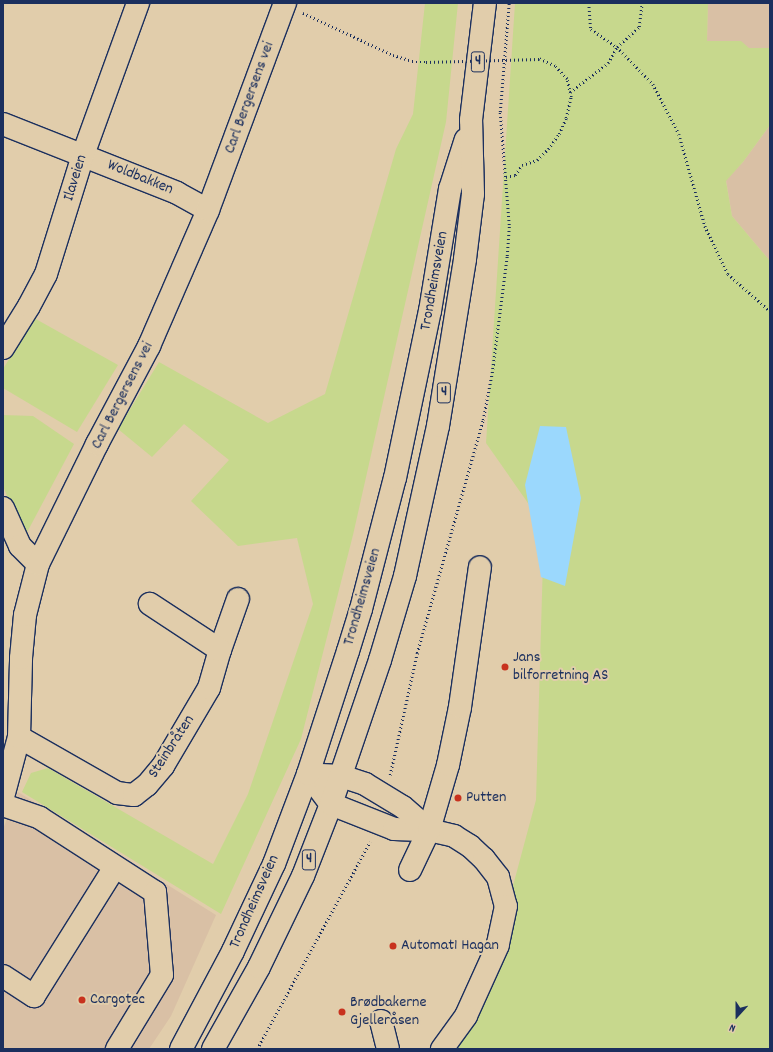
<!DOCTYPE html>
<html>
<head>
<meta charset="utf-8">
<style>
  body { margin:0 }
  #map { position:relative; width:773px; height:1052px; overflow:hidden; background:#e1cdab; font-family:Dekko,sans-serif }
  div>[style] { position:absolute }
  .built>* { inset:0; background:#d9c0a5 }
  .green>* { inset:0; background:#c7d88d }
  .water>* { inset:0; background:#9bd8fd }
  .path>* { height:2.5px; margin-top:-1.25px; transform-origin:0; background:repeating-linear-gradient(90deg,#1b2f5e 0 1px,transparent 0 4px) }
  .roads { filter:drop-shadow(1px 0 #1b2f5e) drop-shadow(-1px 0 #1b2f5e) drop-shadow(0 1px #1b2f5e) drop-shadow(0 -1px #1b2f5e) }
  .minor>* { height:22px; margin:-11px; padding:0 11px; transform-origin:11px; border-radius:11px; background:#e1cdab }
  .highway>* { height:22px; margin:-11px; padding:0 11px; transform-origin:11px; border-radius:11px; background:#e1cdab }
  .path-bridge>* { height:2.5px; margin-top:-1.25px; transform-origin:0; background:repeating-linear-gradient(90deg,#1b2f5e 0 1px,transparent 0 4px) }
  .dots>* { width:11px; height:11px; translate:-50% -50%; box-sizing:border-box; border:2px solid #e1cdab; border-radius:50% }
  span { translate:-50% -50%; white-space:nowrap; text-align:center; line-height:1.15; -webkit-text-stroke:4px #e1cdab; paint-order:stroke }
  .shield-label span { padding:1px 3px; background:#e1cdab; border:1px solid; border-radius:3px; -webkit-text-stroke-width:0 }
  .shield-label { font-size:15px; color:#1b2f5e; font-weight:700 }
  .street-label { font-size:16px; color:#1b2f5e }
  .poi-label { font-size:16px; color:#1b2f5e }
  .left { translate:0 -50%; text-align:left }
  .frame { position:absolute; inset:0; border:4px solid #1b2f5e; pointer-events:none }
  .north { position:absolute; left:717px; top:996px; width:40px; height:40px; -webkit-text-stroke:3px #e1cdab; paint-order:stroke; rotate:201deg; font-size:11px; font-weight:700; line-height:16px; text-align:center; color:#1b2f5e }
  .north::after { content:''; display:block; margin:auto; width:14px; height:18px; background:#1b2f5e; clip-path:polygon(50% 0,100% 100%,50% 72%,0 100%) }
</style>
</head>
<body>
<div id="map">
  <div class="built">
    <div style="clip-path:polygon(708px 3px,770px 3px,770px 48px,749px 48px,707px 41px)"></div>
    <div style="clip-path:polygon(770px 125px,770px 261px,732px 216px,726px 180px,743px 162px)"></div>
    <div style="clip-path:polygon(18px 792px,216px 915px,171px 1016px,149px 1049px,3px 1049px,3px 829px)"></div>
  </div>
  <div class="green">
    <div style="clip-path:polygon(425px 3px,458px 3px,446px 122px,353px 535px,301px 739px,221px 914px,22px 792px,31px 773px,48px 768px,213px 864px,248px 794px,313px 604px,297px 538px,238px 546px,191px 501px,229px 460px,184px 424px,152px 457px,118px 429px,159px 362px,268px 423px,325px 394px,396px 149px,413px 114px)"></div>
    <div style="clip-path:polygon(515px 3px,708px 3px,707px 41px,741px 41px,749px 48px,770px 48px,770px 125px,743px 162px,726px 181px,732px 216px,770px 261px,770px 1049px,447px 1049px,503px 923px,536px 800px,544px 526px,486px 443px)"></div>
    <div style="clip-path:polygon(34px 318px,118px 365px,77px 432px,3px 388px,3px 369px)"></div>
    <div style="clip-path:polygon(3px 415px,33px 416px,74px 444px,24px 538px,3px 486px)"></div>
  </div>
  <div class="water">
    <div style="clip-path:polygon(540px 426px,566px 427px,581px 498px,565px 586px,541px 577px,525px 485px)"></div>
  </div>
  <div class="path">
    <div style="left:589px;top:3px;width:26px;rotate:86deg"></div>
    <div style="left:591px;top:29px;width:32px;rotate:35deg"></div>
    <div style="left:617px;top:47px;width:52px;rotate:45.8deg"></div>
    <div style="left:653px;top:84px;width:56px;rotate:62.5deg"></div>
    <div style="left:679px;top:134px;width:96px;rotate:74.2deg"></div>
    <div style="left:705px;top:226px;width:53px;rotate:64.4deg"></div>
    <div style="left:728px;top:274px;width:56px;rotate:41.4deg"></div>
    <div style="left:303px;top:13px;width:99px;rotate:25deg"></div>
    <div style="left:393px;top:55px;width:24px;rotate:17deg"></div>
    <div style="left:416px;top:62px;width:10px"></div>
    <div style="left:570px;top:92px;width:48px;rotate:-37.3deg"></div>
    <div style="left:608px;top:63px;width:18px;rotate:-61deg"></div>
    <div style="left:617px;top:47px;width:30px;rotate:-42deg"></div>
    <div style="left:639px;top:27px;width:24px;rotate:-83deg"></div>
    <div style="left:506px;top:177px;width:9px;rotate:-13deg"></div>
    <div style="left:515px;top:175px;width:12px;rotate:-55deg"></div>
    <div style="left:522px;top:165px;width:16px;rotate:-18deg"></div>
    <div style="left:537px;top:160px;width:16px;rotate:-45deg"></div>
    <div style="left:548px;top:149px;width:19px;rotate:-54deg"></div>
    <div style="left:559px;top:134px;width:17px;rotate:-66deg"></div>
    <div style="left:566px;top:118px;width:22px;rotate:-77deg"></div>
    <div style="left:571px;top:97px;width:18px;rotate:-103deg"></div>
    <div style="left:567px;top:79px;width:18px;rotate:-133deg"></div>
    <div style="left:555px;top:66px;width:17px;rotate:-155deg"></div>
    <div style="left:390px;top:775px;width:125px;rotate:-77.5deg"></div>
    <div style="left:417px;top:653px;width:242px;rotate:-74.2deg"></div>
    <div style="left:483px;top:420px;width:48px;rotate:-79.2deg"></div>
    <div style="left:492px;top:373px;width:118px;rotate:-82.7deg"></div>
    <div style="left:507px;top:256px;width:31px;rotate:-86deg"></div>
    <div style="left:509px;top:225px;width:113px;rotate:-94.6deg"></div>
    <div style="left:500px;top:112px;width:109px;rotate:-85.3deg"></div>
    <div style="left:257px;top:1049px;width:236px;rotate:-61.4deg"></div>
  </div>
  <div class="roads">
    <div class="minor">
      <div style="left:3px;top:124px;width:187px;rotate:21.6deg"></div>
      <div style="left:177px;top:193px;width:35px;rotate:29deg"></div>
      <div style="left:3px;top:348px;width:49px;rotate:-58.2deg"></div>
      <div style="left:29px;top:306px;width:36px;rotate:-62deg"></div>
      <div style="left:46px;top:274px;width:125px;rotate:-72.7deg"></div>
      <div style="left:83px;top:155px;width:162px;rotate:-70.1deg"></div>
      <div style="left:3px;top:508px;width:42px;rotate:65.9deg"></div>
      <div style="left:20px;top:546px;width:25px;rotate:45deg"></div>
      <div style="left:220px;top:650px;width:54px;rotate:-70.6deg"></div>
      <div style="left:19px;top:737px;width:113px;rotate:29.7deg"></div>
      <div style="left:117px;top:793px;width:17px;rotate:7deg"></div>
      <div style="left:134px;top:795px;width:16px;rotate:-38deg"></div>
      <div style="left:147px;top:785px;width:25px;rotate:-50deg"></div>
      <div style="left:163px;top:766px;width:91px;rotate:-59.5deg"></div>
      <div style="left:209px;top:688px;width:40px;rotate:-74deg"></div>
      <div style="left:220px;top:650px;width:84px;rotate:-146.7deg"></div>
      <div style="left:308px;top:774px;width:38px;rotate:53deg"></div>
      <div style="left:331px;top:804px;width:68px;rotate:21.6deg"></div>
      <div style="left:394px;top:829px;width:35px;rotate:2deg"></div>
      <div style="left:429px;top:830px;width:26px;rotate:13deg"></div>
      <div style="left:454px;top:836px;width:19px;rotate:32deg"></div>
      <div style="left:470px;top:846px;width:19px;rotate:43deg"></div>
      <div style="left:484px;top:859px;width:23px;rotate:52deg"></div>
      <div style="left:498px;top:877px;width:30px;rotate:75deg"></div>
      <div style="left:506px;top:906px;width:40px;rotate:102deg"></div>
      <div style="left:498px;top:945px;width:78px;rotate:114.3deg"></div>
      <div style="left:466px;top:1016px;width:41px;rotate:126deg"></div>
      <div style="left:321px;top:775px;width:20px;rotate:3deg"></div>
      <div style="left:341px;top:776px;width:25px;rotate:18deg"></div>
      <div style="left:365px;top:784px;width:44px;rotate:31.2deg"></div>
      <div style="left:403px;top:807px;width:35px;rotate:41deg"></div>
      <div style="left:3px;top:797px;width:62px;rotate:-75.1deg"></div>
      <div style="left:19px;top:737px;width:79px;rotate:-88.5deg"></div>
      <div style="left:21px;top:658px;width:43px;rotate:-84.7deg"></div>
      <div style="left:25px;top:615px;width:53px;rotate:-75.7deg"></div>
      <div style="left:38px;top:564px;width:134px;rotate:-63.8deg"></div>
      <div style="left:97px;top:444px;width:111px;rotate:-62deg"></div>
      <div style="left:149px;top:346px;width:148px;rotate:-66.5deg"></div>
      <div style="left:208px;top:210px;width:221px;rotate:-69.6deg"></div>
      <div style="left:3px;top:805px;width:39px;rotate:19deg"></div>
      <div style="left:40px;top:818px;width:137px;rotate:32.8deg"></div>
      <div style="left:155px;top:892px;width:83px;rotate:85.2deg"></div>
      <div style="left:162px;top:975px;width:87px;rotate:121.3deg"></div>
      <div style="left:410px;top:870px;width:44px;rotate:-64.6deg"></div>
      <div style="left:429px;top:830px;width:68px;rotate:-73.7deg"></div>
      <div style="left:448px;top:765px;width:59px;rotate:-78.3deg"></div>
      <div style="left:460px;top:707px;width:141px;rotate:-81.9deg"></div>
      <div style="left:3px;top:976px;width:37px;rotate:33deg"></div>
      <div style="left:34px;top:996px;width:152px;rotate:-57.9deg"></div>
      <div style="left:381px;top:1021px;width:29px;rotate:76deg"></div>
    </div>
    <div class="highway">
      <div style="left:181px;top:1049px;width:111px;rotate:-62deg"></div>
      <div style="left:233px;top:951px;width:96px;rotate:-64.8deg"></div>
      <div style="left:274px;top:864px;width:96px;rotate:-69.3deg"></div>
      <div style="left:308px;top:774px;width:129px;rotate:-72deg"></div>
      <div style="left:348px;top:651px;width:44px;rotate:-72.8deg"></div>
      <div style="left:361px;top:609px;width:135px;rotate:-75.5deg"></div>
      <div style="left:395px;top:478px;width:171px;rotate:-78.2deg"></div>
      <div style="left:430px;top:311px;width:124px;rotate:-80.7deg"></div>
      <div style="left:450px;top:189px;width:52px;rotate:-72.3deg"></div>
      <div style="left:213px;top:1049px;width:94px;rotate:-60.7deg"></div>
      <div style="left:259px;top:967px;width:101px;rotate:-64.2deg"></div>
      <div style="left:303px;top:876px;width:77px;rotate:-68.7deg"></div>
      <div style="left:331px;top:804px;width:152px;rotate:-71.2deg"></div>
      <div style="left:380px;top:660px;width:88px;rotate:-73.4deg"></div>
      <div style="left:405px;top:576px;width:154px;rotate:-77.6deg"></div>
      <div style="left:438px;top:426px;width:169px;rotate:-80.8deg"></div>
      <div style="left:465px;top:259px;width:65px;rotate:-83deg"></div>
      <div style="left:473px;top:194px;width:74px;rotate:-91.5deg"></div>
      <div style="left:471px;top:120px;width:118px;rotate:-83.2deg"></div>
    </div>
  </div>
  <div class="path-bridge">
    <div style="left:426px;top:62px;width:114px;rotate:-1.5deg"></div>
  </div>
  <div class="dots">
    <div style="left:505px;top:667px;background:#c8321e"></div>
    <div style="left:458px;top:798px;background:#c8321e"></div>
    <div style="left:393px;top:946px;background:#c8321e"></div>
    <div style="left:82px;top:1000px;background:#c8321e"></div>
    <div style="left:342px;top:1012px;background:#c8321e"></div>
  </div>
  <div class="shield-label">
    <span style="left:478px;top:62px">4</span>
    <span style="left:444px;top:393px">4</span>
    <span style="left:309px;top:860px">4</span>
  </div>
  <div class="street-label">
    <span style="left:250px;top:98px;rotate:-70deg">Carl Bergersens vei</span>
    <span style="left:76px;top:178px;rotate:-73deg">Ilaveien</span>
    <span style="left:140px;top:178px;rotate:22deg">Woldbakken</span>
    <span style="left:435px;top:281px;rotate:-80deg">Trondheimsveien</span>
    <span style="left:123px;top:396px;rotate:-63deg">Carl Bergersens vei</span>
    <span style="left:363px;top:597px;rotate:-74deg">Trondheimsveien</span>
    <span style="left:172px;top:747px;rotate:-57deg">Steinbråten</span>
    <span style="left:255px;top:902px;rotate:-66deg">Trondheimsveien</span>
  </div>
  <div class="poi-label">
    <span class="left" style="left:513px;top:667px">Jans<br>bilforretning AS</span>
    <span class="left" style="left:466px;top:798px">Putten</span>
    <span class="left" style="left:401px;top:946px">Automat1 Hagan</span>
    <span class="left" style="left:90px;top:1000px">Cargotec</span>
    <span class="left" style="left:350px;top:1012px">Brødbakerne<br>Gjelleråsen</span>
  </div>
  <div class="frame"></div>
  <div class="north">N</div>
</div>
</body>
</html>
